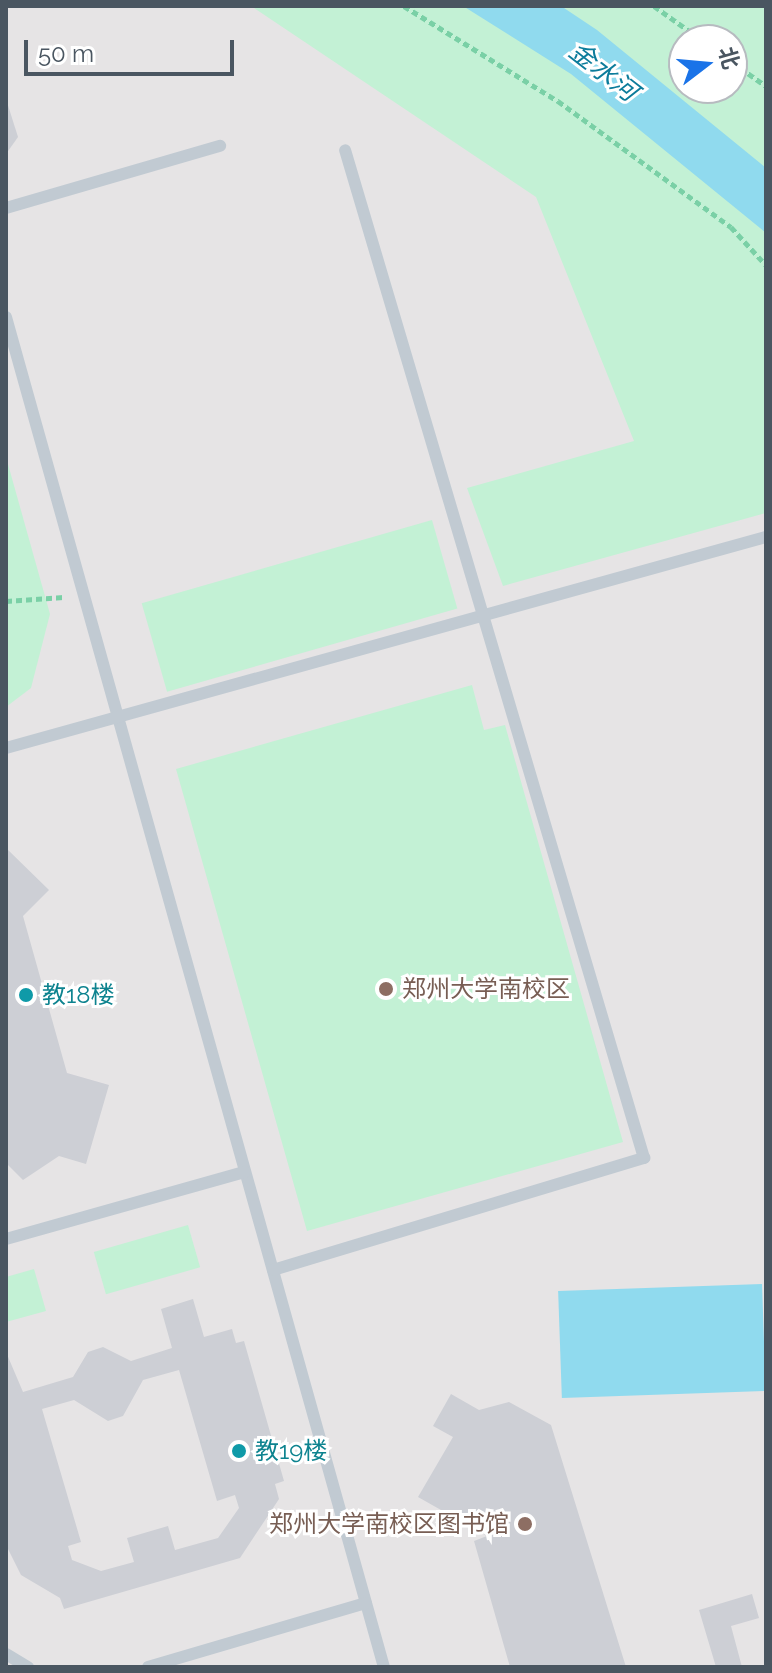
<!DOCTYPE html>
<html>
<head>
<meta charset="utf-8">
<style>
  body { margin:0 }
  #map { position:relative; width:772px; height:1673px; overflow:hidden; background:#f5f3f3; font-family:Raleway,"Noto Sans SC",sans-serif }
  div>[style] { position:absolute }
  .education>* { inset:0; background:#e6e4e5 }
  .green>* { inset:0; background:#c3f1d5; transform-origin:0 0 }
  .water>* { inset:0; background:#90daee; transform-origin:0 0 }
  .building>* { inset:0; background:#cdcfd5 }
  .path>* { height:5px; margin-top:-2.5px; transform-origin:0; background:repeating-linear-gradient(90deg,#7ad0a6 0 6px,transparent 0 10px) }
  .service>* { height:12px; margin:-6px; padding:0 6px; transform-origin:6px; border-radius:6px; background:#c1cad2 }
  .dots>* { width:22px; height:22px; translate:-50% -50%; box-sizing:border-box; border:4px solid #fff; border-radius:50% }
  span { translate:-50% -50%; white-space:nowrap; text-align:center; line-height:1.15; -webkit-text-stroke:6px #fff; paint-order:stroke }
  .education-label { font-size:24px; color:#785e54 }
  .left { translate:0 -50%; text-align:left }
  .right { translate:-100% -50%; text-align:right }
  .culture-label { font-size:24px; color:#0d838f }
  .water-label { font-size:26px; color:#0c7c9b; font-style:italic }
  .frame { position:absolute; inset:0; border:8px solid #4a5661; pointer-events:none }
  .north { position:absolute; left:668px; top:24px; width:80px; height:80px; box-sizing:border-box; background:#fff; border:2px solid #b7bbc0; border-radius:50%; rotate:74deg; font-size:22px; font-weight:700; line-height:32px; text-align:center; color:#4a5661 }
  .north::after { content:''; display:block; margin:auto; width:28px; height:36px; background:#1a73e8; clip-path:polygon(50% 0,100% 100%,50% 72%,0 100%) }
  .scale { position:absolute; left:24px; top:40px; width:210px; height:36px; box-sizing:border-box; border:4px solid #4a5661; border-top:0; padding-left:10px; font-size:24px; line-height:28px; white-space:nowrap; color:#4a5661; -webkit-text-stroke:6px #fff; paint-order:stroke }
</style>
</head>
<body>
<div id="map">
  <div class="education">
    <div style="clip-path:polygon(6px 6px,352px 6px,766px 310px,766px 1667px,6px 1667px)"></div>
  </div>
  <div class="green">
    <div style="clip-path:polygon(evenodd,251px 6px,766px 6px,766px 513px,503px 586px,467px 488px,634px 441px,536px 197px,251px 6px,684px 40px,732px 40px,732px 88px,684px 88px,684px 40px)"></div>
    <div style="clip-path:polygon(6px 457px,50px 614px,31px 688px,6px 707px)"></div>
    <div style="left:432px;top:520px;width:92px;height:302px;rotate:74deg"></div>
    <div style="clip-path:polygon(472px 685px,484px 730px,505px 725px,623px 1142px,307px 1231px,176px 769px)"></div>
    <div style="left:188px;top:1225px;width:44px;height:98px;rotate:74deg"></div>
    <div style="clip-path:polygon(34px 1269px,46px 1311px,6px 1322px,6px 1277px)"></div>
  </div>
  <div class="water">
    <div style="clip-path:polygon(463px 6px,561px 6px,597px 30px,766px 168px,766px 233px,571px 74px)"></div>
    <div style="left:762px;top:1284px;width:107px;height:204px;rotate:88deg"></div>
  </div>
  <div class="building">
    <div style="clip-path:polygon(6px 99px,18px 137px,6px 154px)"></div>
    <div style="clip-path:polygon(6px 848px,49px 890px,23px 916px,67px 1073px,109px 1085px,86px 1164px,59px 1156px,23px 1180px,6px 1163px)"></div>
    <div style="clip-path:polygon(evenodd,193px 1299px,204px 1337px,232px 1329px,236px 1343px,244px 1341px,284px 1481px,275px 1484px,279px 1499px,240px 1558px,64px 1609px,60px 1598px,21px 1575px,6px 1545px,6px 1352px,23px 1392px,73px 1377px,88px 1352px,103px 1347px,131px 1361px,172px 1348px,161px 1309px,193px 1299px,179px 1370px,217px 1501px,235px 1495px,239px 1508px,218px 1538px,175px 1550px,168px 1526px,127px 1538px,134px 1562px,101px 1571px,72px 1560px,68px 1546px,81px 1542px,42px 1409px,74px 1400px,108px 1421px,123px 1416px,143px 1380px,179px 1370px)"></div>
    <div style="clip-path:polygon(451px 1394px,479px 1410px,509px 1402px,551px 1425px,626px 1667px,510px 1667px,474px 1541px,487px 1536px,418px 1497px,453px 1437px,433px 1426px)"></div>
    <div style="clip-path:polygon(752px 1594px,759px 1618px,731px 1626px,742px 1667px,716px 1667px,699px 1610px)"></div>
  </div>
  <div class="path">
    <div style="left:404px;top:6px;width:181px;rotate:31.7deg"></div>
    <div style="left:558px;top:101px;width:214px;rotate:36.1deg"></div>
    <div style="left:731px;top:227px;width:52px;rotate:47.4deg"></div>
    <div style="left:654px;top:6px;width:59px;rotate:35.3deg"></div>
    <div style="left:732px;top:62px;width:42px;rotate:35.2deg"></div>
    <div style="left:6px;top:601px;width:58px;rotate:-3.9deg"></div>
  </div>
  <div class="service">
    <div style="left:6px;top:208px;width:223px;rotate:-16.2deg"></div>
    <div style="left:6px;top:317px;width:1402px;rotate:74.36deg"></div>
    <div style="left:6px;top:748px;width:789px;rotate:-15.52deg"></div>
    <div style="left:6px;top:1239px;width:248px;rotate:-15.7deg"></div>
    <div style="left:273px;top:1270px;width:388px;rotate:-16.8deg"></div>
    <div style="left:644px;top:1158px;width:1051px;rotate:-106.52deg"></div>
    <div style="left:6px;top:1654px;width:26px;rotate:31deg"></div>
    <div style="left:148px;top:1667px;width:227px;rotate:-16.4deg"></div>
  </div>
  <div class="dots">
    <div style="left:386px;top:989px;background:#8d6e63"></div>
    <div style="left:26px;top:995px;background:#0f9aa8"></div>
    <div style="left:239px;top:1451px;background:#0f9aa8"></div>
    <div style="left:525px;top:1524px;background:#8d6e63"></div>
  </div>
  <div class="education-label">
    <span class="left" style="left:402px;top:989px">郑州大学南校区</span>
    <span class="right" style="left:509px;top:1524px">郑州大学南校区图书馆</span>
  </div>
  <div class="culture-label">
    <span class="left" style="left:42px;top:995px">教18楼</span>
    <span class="left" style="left:255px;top:1451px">教19楼</span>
  </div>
  <div class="water-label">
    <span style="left:603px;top:72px;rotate:38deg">金水河</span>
  </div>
  <div class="frame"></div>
  <div class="north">北</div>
  <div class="scale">50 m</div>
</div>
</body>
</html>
